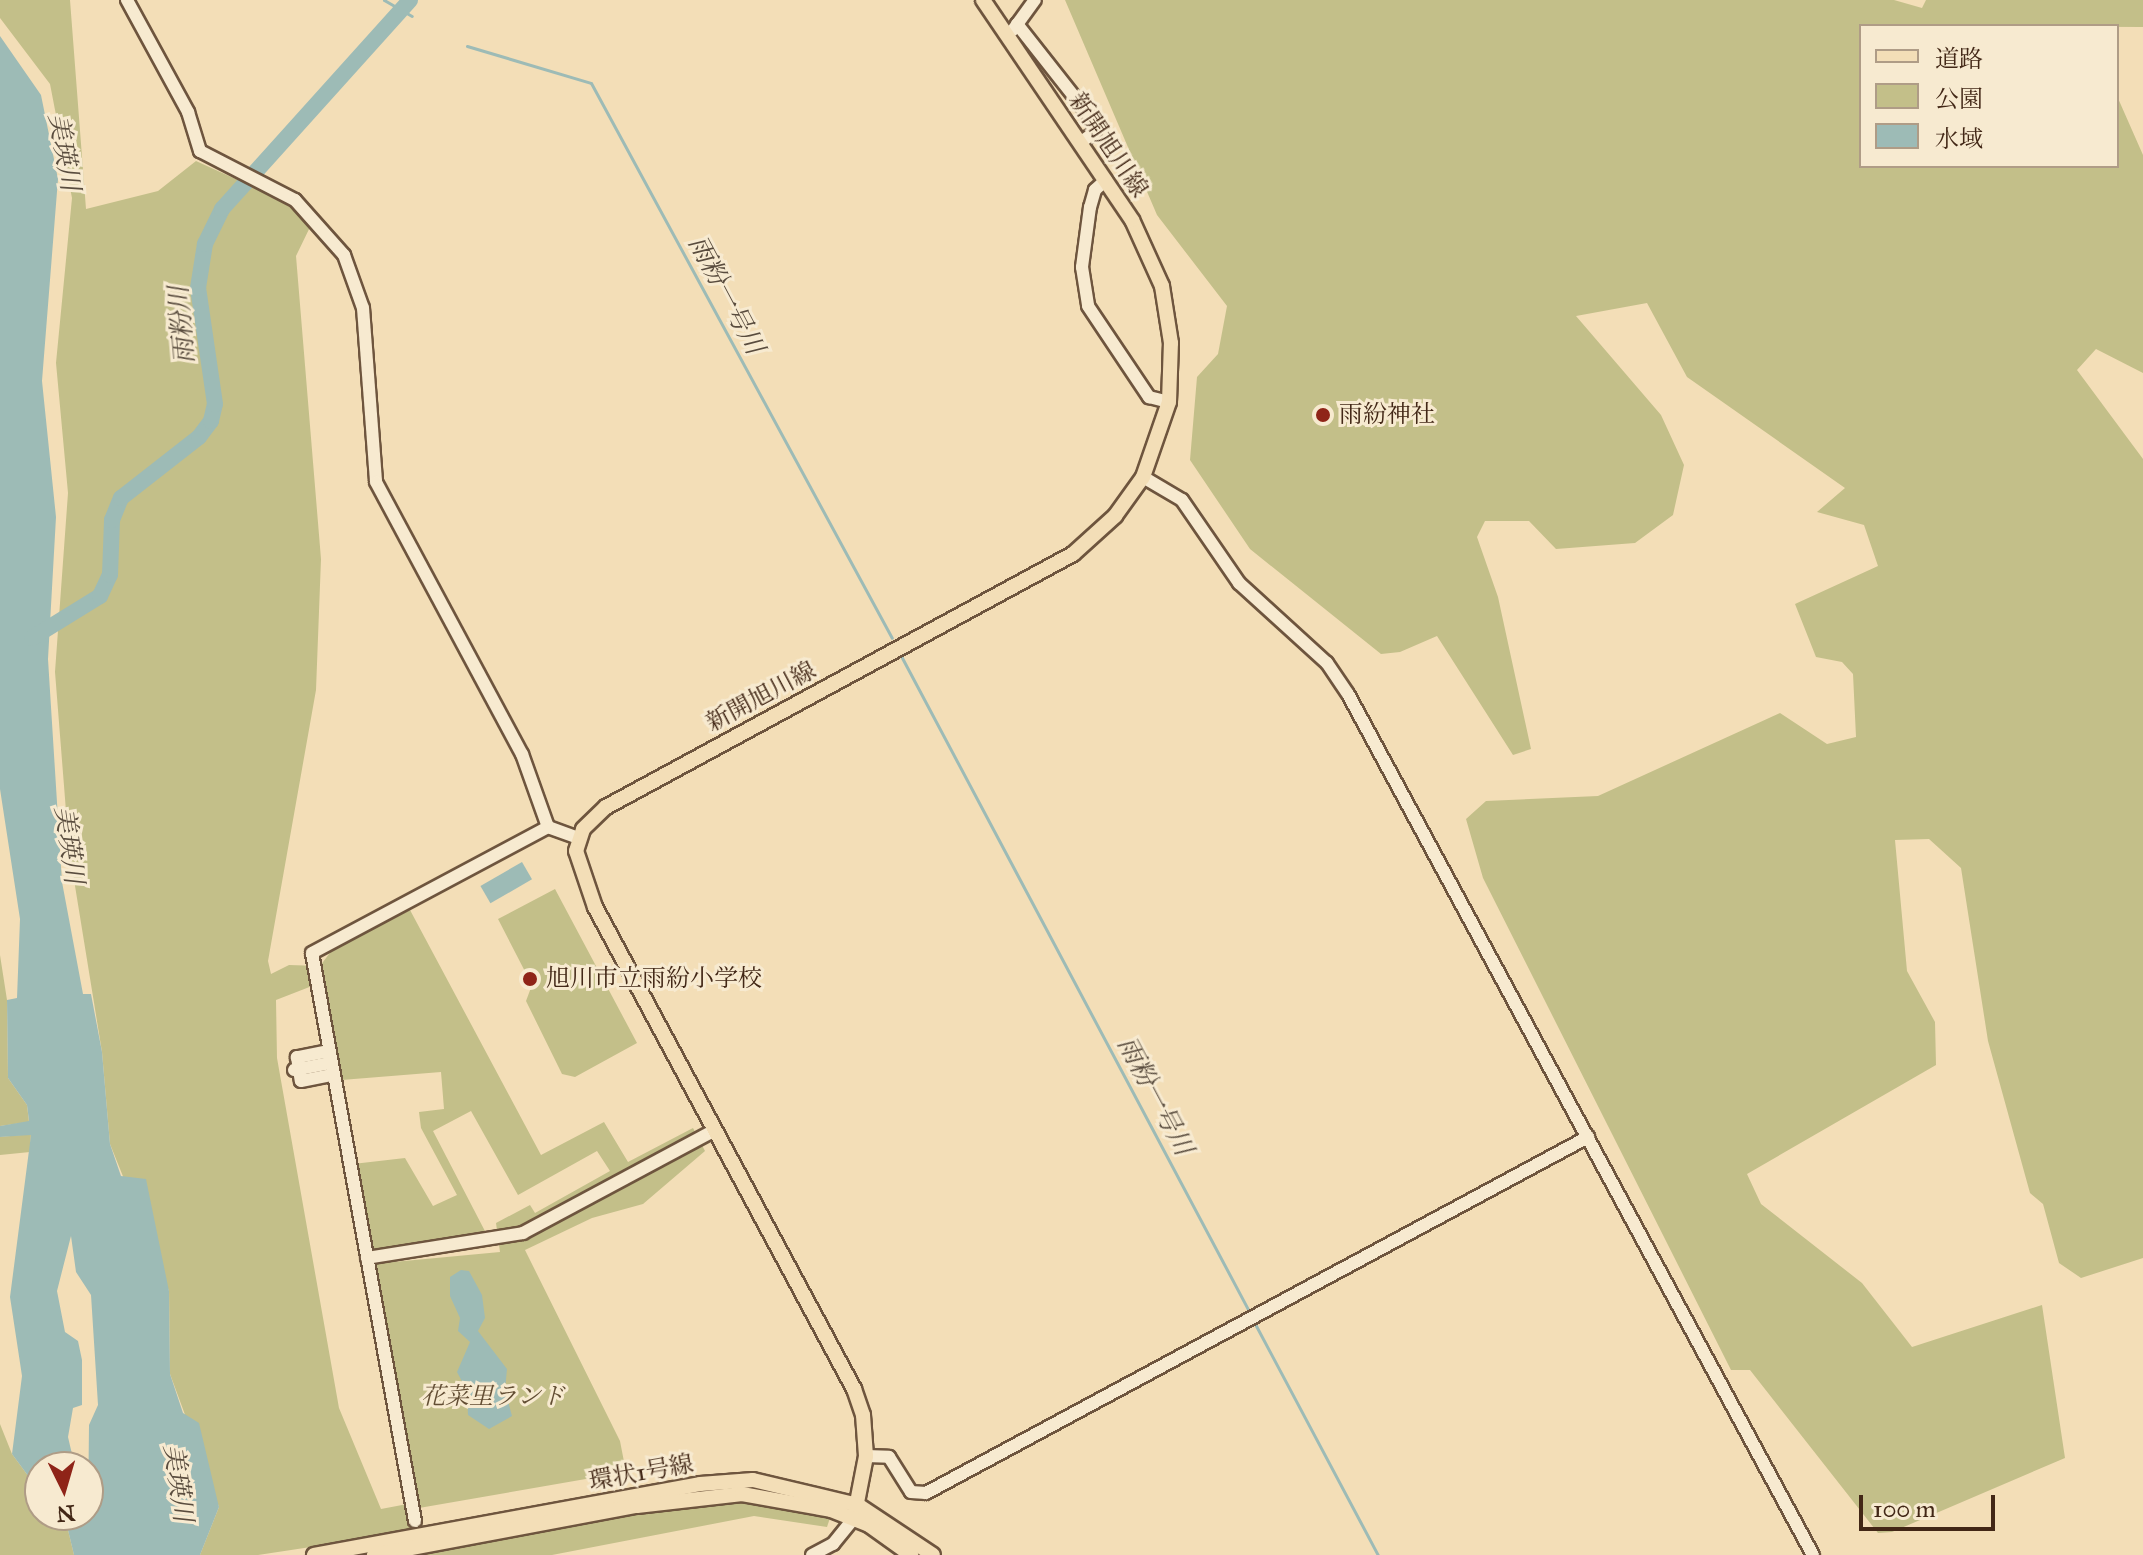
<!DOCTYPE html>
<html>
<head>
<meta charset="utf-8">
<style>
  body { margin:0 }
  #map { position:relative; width:2143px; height:1555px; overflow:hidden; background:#f3deb7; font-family:"IM FELL Great Primer","Noto Serif JP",serif }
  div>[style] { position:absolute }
  .green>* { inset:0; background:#c3bf89 }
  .water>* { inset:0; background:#9dbbb6; transform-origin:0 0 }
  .stream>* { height:3px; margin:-1.5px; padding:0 1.5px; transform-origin:1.5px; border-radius:1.5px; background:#9dbbb6 }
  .river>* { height:16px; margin:-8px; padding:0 8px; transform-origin:8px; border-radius:8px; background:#9dbbb6 }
  .roads { filter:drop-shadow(2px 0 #6e553e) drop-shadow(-2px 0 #6e553e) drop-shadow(0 2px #6e553e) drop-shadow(0 -2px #6e553e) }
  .minor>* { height:12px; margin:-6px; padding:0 6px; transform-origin:6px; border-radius:6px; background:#f7ead0 }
  .major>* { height:14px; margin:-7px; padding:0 7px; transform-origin:7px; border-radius:7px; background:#f3deb7 }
  .dots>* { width:22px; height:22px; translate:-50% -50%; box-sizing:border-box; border:4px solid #f7ead0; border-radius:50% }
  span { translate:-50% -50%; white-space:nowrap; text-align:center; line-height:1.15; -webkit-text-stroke:6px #f7ead0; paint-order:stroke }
  .street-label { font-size:24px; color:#422716 }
  .poi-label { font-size:24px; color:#422716 }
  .left { translate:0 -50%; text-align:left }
  .park-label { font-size:24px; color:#624d33; font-style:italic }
  .water-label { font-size:26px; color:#594c3e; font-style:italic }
  .legend { position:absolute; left:1859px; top:24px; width:260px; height:144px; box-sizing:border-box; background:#f7ead0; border:2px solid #af9c86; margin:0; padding:10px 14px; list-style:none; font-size:24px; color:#422716 }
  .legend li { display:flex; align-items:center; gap:16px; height:40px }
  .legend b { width:40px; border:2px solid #af9c86 }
  .north { position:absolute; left:24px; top:1451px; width:80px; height:80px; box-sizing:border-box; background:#f7ead0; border:2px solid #af9c86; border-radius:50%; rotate:175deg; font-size:22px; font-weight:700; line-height:32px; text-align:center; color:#422716 }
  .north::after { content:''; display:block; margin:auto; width:28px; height:36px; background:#8f2418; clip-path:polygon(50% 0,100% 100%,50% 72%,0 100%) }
  .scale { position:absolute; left:1859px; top:1495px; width:136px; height:36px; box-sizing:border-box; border:4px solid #422716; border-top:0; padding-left:10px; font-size:24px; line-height:28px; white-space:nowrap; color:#422716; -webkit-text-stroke:6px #f7ead0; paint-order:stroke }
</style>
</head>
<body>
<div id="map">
  <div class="green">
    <div style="clip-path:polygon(evenodd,0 0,70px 0,86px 209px,158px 191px,196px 161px,275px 197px,312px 223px,296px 256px,321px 559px,316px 690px,268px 961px,271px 974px,289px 965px,320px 966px,332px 950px,410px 910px,541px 1155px,604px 1122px,628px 1162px,693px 1128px,705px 1151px,643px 1204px,592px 1218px,525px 1250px,620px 1441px,626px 1472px,419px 1508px,423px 1530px,258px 1555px,200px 1555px,219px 1507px,170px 1374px,169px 1291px,110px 1144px,102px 1052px,69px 849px,55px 672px,68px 493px,56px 363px,72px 198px,50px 84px,0 18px,0 0,312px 986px,329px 1081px,441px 1072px,444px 1109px,419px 1112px,421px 1128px,457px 1195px,433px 1206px,405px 1158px,353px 1164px,368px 1250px,374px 1254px,487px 1235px,433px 1131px,471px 1111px,518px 1195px,597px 1151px,610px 1171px,535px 1213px,530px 1205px,496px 1223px,500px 1252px,372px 1264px,418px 1502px,381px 1509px,339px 1408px,277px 1058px,276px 1000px,312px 986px)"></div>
    <div style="clip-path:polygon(1065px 0,1894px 0,1922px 8px,1926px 0,2143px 0,2143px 27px,1861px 26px,1861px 166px,2117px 166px,2117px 96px,2143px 155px,2143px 373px,2096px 349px,2077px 370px,2143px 459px,2143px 1258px,2081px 1278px,2059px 1263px,2043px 1204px,2030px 1193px,1988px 1041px,1961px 868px,1929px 839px,1895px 840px,1907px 971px,1935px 1022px,1936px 1065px,1747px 1174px,1761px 1204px,1862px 1283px,1912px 1347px,2042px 1305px,2065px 1458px,1892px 1532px,1878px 1533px,1750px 1370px,1731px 1370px,1483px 878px,1466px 819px,1486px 801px,1598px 796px,1780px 713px,1827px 744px,1856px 737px,1853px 674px,1842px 662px,1816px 657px,1795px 604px,1878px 566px,1864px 525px,1817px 512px,1845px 488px,1687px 377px,1647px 303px,1576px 316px,1661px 415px,1684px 465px,1673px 515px,1635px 543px,1556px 549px,1529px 521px,1485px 521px,1477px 537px,1498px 597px,1531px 749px,1513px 755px,1437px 636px,1400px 652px,1381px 654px,1250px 549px,1190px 460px,1197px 377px,1218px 354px,1227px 306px,1157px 215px)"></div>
    <div style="clip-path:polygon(555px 889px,637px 1043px,575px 1077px,562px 1074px,526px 1001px,532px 985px,498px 919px)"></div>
    <div style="clip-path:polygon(0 955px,7px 1000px,8px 1078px,27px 1105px,29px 1122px,0 1126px)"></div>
    <div style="clip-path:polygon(31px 1134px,30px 1152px,0 1155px,0 1137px)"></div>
    <div style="clip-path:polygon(0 1424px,12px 1454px,40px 1492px,40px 1515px,57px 1515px,68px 1530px,74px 1555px,0 1555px)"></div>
    <div style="clip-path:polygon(745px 1499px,831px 1515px,827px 1527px,754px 1516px,552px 1555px,406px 1555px,699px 1501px)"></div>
  </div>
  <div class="water">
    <div style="clip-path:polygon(0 36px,41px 95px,58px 179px,42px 381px,56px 517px,48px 659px,62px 882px,83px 994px,91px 994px,102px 1052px,110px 1144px,121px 1176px,146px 1179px,169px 1291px,170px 1374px,183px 1413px,199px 1423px,219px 1507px,200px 1555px,74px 1555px,68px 1530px,57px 1515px,88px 1515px,89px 1425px,98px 1405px,91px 1295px,76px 1272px,71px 1236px,57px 1291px,65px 1332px,78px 1341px,82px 1360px,82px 1405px,73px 1408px,68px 1437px,75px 1467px,40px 1467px,40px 1492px,12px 1454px,22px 1376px,10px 1297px,31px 1135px,0 1137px,0 1126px,29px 1121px,27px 1105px,8px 1078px,7px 1000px,17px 998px,20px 919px,0 789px)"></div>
    <div style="left:522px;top:862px;width:20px;height:48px;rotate:60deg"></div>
    <div style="clip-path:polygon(461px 1270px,469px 1271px,482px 1295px,485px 1318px,478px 1331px,507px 1369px,505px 1390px,512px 1416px,489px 1429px,468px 1415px,467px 1391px,457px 1372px,470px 1342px,458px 1331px,460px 1318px,450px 1296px,450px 1277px)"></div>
  </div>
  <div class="stream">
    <div style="left:384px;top:0;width:32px;rotate:30deg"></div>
    <div style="left:467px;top:46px;width:129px;rotate:16.6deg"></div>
    <div style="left:591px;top:83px;width:631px;rotate:61.53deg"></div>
    <div style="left:900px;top:654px;width:748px;rotate:62.03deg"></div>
    <div style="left:1254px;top:1322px;width:264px;rotate:62deg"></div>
  </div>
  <div class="river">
    <div style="left:32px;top:638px;width:80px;rotate:-31.7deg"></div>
    <div style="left:100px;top:596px;width:23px;rotate:-65deg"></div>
    <div style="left:110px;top:575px;width:55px;rotate:-87.9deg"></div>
    <div style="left:112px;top:520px;width:24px;rotate:-68deg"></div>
    <div style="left:121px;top:498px;width:99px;rotate:-38deg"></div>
    <div style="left:199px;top:437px;width:20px;rotate:-53deg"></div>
    <div style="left:211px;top:421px;width:17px;rotate:-77deg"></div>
    <div style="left:215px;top:404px;width:117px;rotate:-98.3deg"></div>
    <div style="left:198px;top:288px;width:45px;rotate:-81deg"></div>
    <div style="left:205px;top:244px;width:39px;rotate:-64deg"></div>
    <div style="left:222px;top:209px;width:281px;rotate:-48deg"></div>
  </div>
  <div class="roads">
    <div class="minor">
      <div style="left:127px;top:0;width:128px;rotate:61.4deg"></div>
      <div style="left:188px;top:112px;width:41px;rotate:72.9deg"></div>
      <div style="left:200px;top:151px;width:107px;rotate:27.3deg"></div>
      <div style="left:295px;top:200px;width:74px;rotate:48.3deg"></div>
      <div style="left:344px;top:255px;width:56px;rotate:70.3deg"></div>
      <div style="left:363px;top:308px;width:174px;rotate:85.7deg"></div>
      <div style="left:376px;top:482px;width:309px;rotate:61.8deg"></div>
      <div style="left:522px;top:754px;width:77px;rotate:70.4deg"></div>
      <div style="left:548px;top:827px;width:32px;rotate:20deg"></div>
      <div style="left:1017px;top:24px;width:120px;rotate:51.8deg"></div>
      <div style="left:1091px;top:118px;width:15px;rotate:74deg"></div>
      <div style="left:1095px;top:132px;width:19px;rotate:144deg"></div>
      <div style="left:1013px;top:30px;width:37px;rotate:-54deg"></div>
      <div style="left:1106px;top:180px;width:15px;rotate:138deg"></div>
      <div style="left:1095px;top:190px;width:18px;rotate:106deg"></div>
      <div style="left:1090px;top:207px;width:61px;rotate:97.6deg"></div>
      <div style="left:1082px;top:267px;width:39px;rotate:81deg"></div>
      <div style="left:1088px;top:306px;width:110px;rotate:56.2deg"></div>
      <div style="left:1149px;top:397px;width:21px;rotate:14deg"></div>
      <div style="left:1143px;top:477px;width:45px;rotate:30.5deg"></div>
      <div style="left:1182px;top:500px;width:101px;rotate:55.5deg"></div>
      <div style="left:1239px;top:583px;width:119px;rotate:42.3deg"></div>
      <div style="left:1327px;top:663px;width:37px;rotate:56deg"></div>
      <div style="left:1348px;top:694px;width:979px;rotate:61.63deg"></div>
      <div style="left:329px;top:1051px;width:33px;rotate:169deg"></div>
      <div style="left:297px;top:1057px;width:24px;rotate:81deg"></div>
      <div style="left:301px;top:1081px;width:33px;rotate:-11deg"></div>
      <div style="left:294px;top:1070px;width:38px;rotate:-11deg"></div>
      <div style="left:367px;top:1258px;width:158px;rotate:-9.1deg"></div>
      <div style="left:523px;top:1233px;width:218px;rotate:-28.2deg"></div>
      <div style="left:866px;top:1456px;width:23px;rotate:2deg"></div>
      <div style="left:889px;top:1457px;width:41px;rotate:57.8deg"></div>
      <div style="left:911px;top:1492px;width:15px;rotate:4deg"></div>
      <div style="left:926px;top:1493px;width:752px;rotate:-28.27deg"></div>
      <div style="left:415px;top:1521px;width:577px;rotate:-100.28deg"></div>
      <div style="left:312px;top:953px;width:268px;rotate:-28.1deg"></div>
      <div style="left:812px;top:1555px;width:24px;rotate:-28deg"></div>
      <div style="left:833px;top:1544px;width:33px;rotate:-51deg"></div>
    </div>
    <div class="major">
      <div style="left:854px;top:1518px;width:63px;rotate:-79deg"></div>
      <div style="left:866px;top:1456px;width:41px;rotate:-94.2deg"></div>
      <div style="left:863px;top:1415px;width:28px;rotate:-109deg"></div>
      <div style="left:854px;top:1389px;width:547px;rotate:-118.25deg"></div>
      <div style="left:595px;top:907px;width:59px;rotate:-108.7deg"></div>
      <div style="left:576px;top:851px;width:23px;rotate:-72deg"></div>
      <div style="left:583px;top:829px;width:32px;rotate:-44deg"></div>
      <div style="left:606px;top:807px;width:531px;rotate:-28.45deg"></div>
      <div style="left:1073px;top:554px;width:57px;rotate:-42.1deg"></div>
      <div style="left:1115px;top:516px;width:48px;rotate:-54.3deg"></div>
      <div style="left:1143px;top:477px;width:79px;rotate:-70.9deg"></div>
      <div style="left:1169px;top:402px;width:59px;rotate:-88.1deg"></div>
      <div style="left:1171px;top:343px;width:58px;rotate:-99deg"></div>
      <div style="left:1162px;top:286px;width:72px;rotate:-114.4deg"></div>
      <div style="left:1132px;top:220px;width:266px;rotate:-124.1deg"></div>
      <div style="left:314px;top:1555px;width:392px;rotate:-10.4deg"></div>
      <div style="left:700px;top:1484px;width:53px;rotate:-4.3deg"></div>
      <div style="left:753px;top:1480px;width:108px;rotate:13.4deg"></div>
      <div style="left:858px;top:1505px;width:90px;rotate:33.7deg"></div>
      <div style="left:374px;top:1555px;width:268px;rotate:-10.6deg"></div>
      <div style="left:637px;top:1506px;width:106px;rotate:-6.5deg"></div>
      <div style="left:742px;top:1494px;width:90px;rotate:10.2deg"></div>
      <div style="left:831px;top:1510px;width:41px;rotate:21.5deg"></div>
      <div style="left:869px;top:1525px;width:52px;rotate:35.5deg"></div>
    </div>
  </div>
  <div class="dots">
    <div style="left:1323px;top:415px;background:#8f2418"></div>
    <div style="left:530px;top:979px;background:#8f2418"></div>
  </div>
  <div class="street-label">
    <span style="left:1108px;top:145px;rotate:56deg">新開旭川線</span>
    <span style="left:761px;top:697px;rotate:-28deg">新開旭川線</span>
    <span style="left:641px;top:1473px;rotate:-10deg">環状1号線</span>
  </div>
  <div class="poi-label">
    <span class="left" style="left:1339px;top:415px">雨紛神社</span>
    <span class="left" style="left:546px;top:979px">旭川市立雨紛小学校</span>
  </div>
  <div class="park-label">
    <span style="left:493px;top:1397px">花菜里ランド</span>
  </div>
  <div class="water-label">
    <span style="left:64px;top:152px;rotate:80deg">美瑛川</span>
    <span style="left:726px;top:295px;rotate:62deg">雨粉一号川</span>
    <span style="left:182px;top:325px;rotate:-95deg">雨粉川</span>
    <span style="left:69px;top:845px;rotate:82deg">美瑛川</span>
    <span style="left:1155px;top:1096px;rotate:62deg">雨粉一号川</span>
    <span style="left:178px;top:1483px;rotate:82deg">美瑛川</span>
  </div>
  <ul class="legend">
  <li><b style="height:10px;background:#f3deb7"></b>道路</li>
  <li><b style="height:22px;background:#c3bf89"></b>公園</li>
  <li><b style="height:22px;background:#9dbbb6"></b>水域</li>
  </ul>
  <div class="north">N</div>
  <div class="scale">100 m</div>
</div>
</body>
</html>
